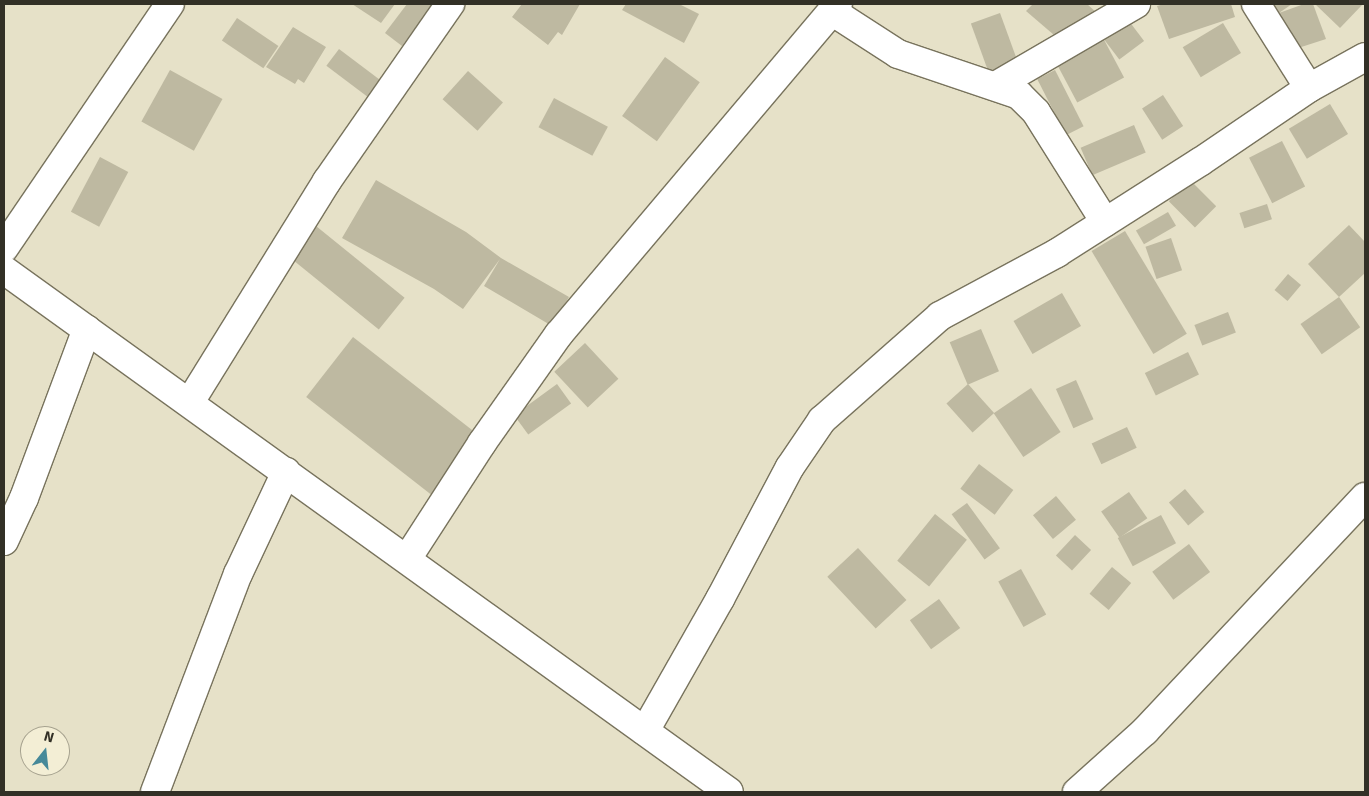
<!DOCTYPE html>
<html>
<head>
<meta charset="utf-8">
<style>
  body { margin:0 }
  #map { position:relative; width:1369px; height:796px; overflow:hidden; background:#e6e1c8; font-family:Signika,sans-serif }
  div>[style] { position:absolute }
  .building>* { inset:0; background:#beb9a1; transform-origin:0 0 }
  .roads { filter:drop-shadow(1px 0 #78735d) drop-shadow(-1px 0 #78735d) drop-shadow(0 1px #78735d) drop-shadow(0 -1px #78735d) }
  .street>* { height:28px; margin:-14px; padding:0 14px; transform-origin:14px; border-radius:14px; background:#fff }
  .secondary>* { height:28px; margin:-14px; padding:0 14px; transform-origin:14px; border-radius:14px; background:#fff }
  span { translate:-50% -50%; white-space:nowrap; text-align:center; line-height:1.15; -webkit-text-stroke:4px #f3eed5; paint-order:stroke }
  .frame { position:absolute; inset:0; border:5px solid #323026; pointer-events:none }
  .north { position:absolute; left:20px; top:726px; width:50px; height:50px; box-sizing:border-box; background:#f3eed5; border:1px solid #a6a28f; border-radius:50%; rotate:16deg; font-size:14px; font-weight:700; line-height:20px; text-align:center; color:#323026 }
  .north::after { content:''; display:block; margin:auto; width:18px; height:22px; background:#468999; clip-path:polygon(50% 0,100% 100%,50% 72%,0 100%) }
</style>
</head>
<body>
<div id="map">
  <div class="building">
    <div style="clip-path:polygon(352px 4px,395px 4px,381px 23px)"></div>
    <div style="clip-path:polygon(407px 4px,433px 4px,402px 46px,385px 33px)"></div>
    <div style="clip-path:polygon(522px 4px,580px 4px,562px 35px,558px 32px,548px 45px,512px 17px)"></div>
    <div style="clip-path:polygon(626px 4px,679px 4px,699px 14px,684px 43px,622px 10px)"></div>
    <div style="clip-path:polygon(1033px 4px,1087px 4px,1097px 13px,1068px 47px,1026px 11px)"></div>
    <div style="clip-path:polygon(1164px 4px,1231px 4px,1235px 17px,1169px 39px,1157px 6px)"></div>
    <div style="clip-path:polygon(1273px 4px,1292px 4px,1279px 13px)"></div>
    <div style="clip-path:polygon(1304px 4px,1313px 4px,1326px 39px,1292px 50px,1279px 13px)"></div>
    <div style="clip-path:polygon(1315px 4px,1363px 4px,1340px 28px)"></div>
    <div style="left:1000px;top:13px;width:51px;height:31px;rotate:70deg"></div>
    <div style="left:1126px;top:17px;width:30px;height:31px;rotate:53deg"></div>
    <div style="left:237px;top:18px;width:50px;height:27px;rotate:34deg"></div>
    <div style="left:1223px;top:23px;width:35px;height:47px;rotate:59deg"></div>
    <div style="clip-path:polygon(293px 27px,326px 47px,304px 83px,298px 79px,295px 84px,266px 67px)"></div>
    <div style="left:1102px;top:36px;width:47px;height:53px;rotate:62deg"></div>
    <div style="left:339px;top:49px;width:54px;height:21px;rotate:37deg"></div>
    <div style="left:665px;top:57px;width:43px;height:73px;rotate:36deg"></div>
    <div style="left:170px;top:70px;width:60px;height:59px;rotate:29deg"></div>
    <div style="left:1055px;top:70px;width:63px;height:20px;rotate:63deg"></div>
    <div style="left:468px;top:71px;width:47px;height:38px;rotate:42deg"></div>
    <div style="left:1163px;top:95px;width:37px;height:25px;rotate:57deg"></div>
    <div style="left:554px;top:98px;width:61px;height:33px;rotate:28deg"></div>
    <div style="left:1330px;top:104px;width:35px;height:48px;rotate:59deg"></div>
    <div style="left:1134px;top:125px;width:30px;height:58px;rotate:67deg"></div>
    <div style="left:1282px;top:141px;width:51px;height:37px;rotate:63deg"></div>
    <div style="left:100px;top:157px;width:32px;height:62px;rotate:28deg"></div>
    <div style="clip-path:polygon(376px 180px,466px 232px,501px 258px,569px 297px,552px 326px,484px 286px,500px 259px,463px 309px,434px 289px,342px 238px)"></div>
    <div style="left:1190px;top:180px;width:37px;height:30px;rotate:45deg"></div>
    <div style="left:1267px;top:204px;width:16px;height:29px;rotate:72deg"></div>
    <div style="left:1168px;top:212px;width:16px;height:37px;rotate:60deg"></div>
    <div style="clip-path:polygon(1349px 225px,1365px 242px,1365px 273px,1339px 297px,1308px 264px)"></div>
    <div style="left:316px;top:226px;width:114px;height:41px;rotate:39deg"></div>
    <div style="left:1125px;top:231px;width:120px;height:39px;rotate:59deg"></div>
    <div style="left:1171px;top:238px;width:34px;height:27px;rotate:71deg"></div>
    <div style="left:1288px;top:274px;width:17px;height:21px;rotate:40deg"></div>
    <div style="left:1062px;top:293px;width:38px;height:56px;rotate:60deg"></div>
    <div style="left:1339px;top:297px;width:37px;height:47px;rotate:55deg"></div>
    <div style="left:1228px;top:312px;width:22px;height:36px;rotate:69deg"></div>
    <div style="left:981px;top:329px;width:46px;height:34px;rotate:67deg"></div>
    <div style="left:353px;top:337px;width:160px;height:76px;rotate:38deg"></div>
    <div style="left:585px;top:343px;width:49px;height:42px;rotate:47deg"></div>
    <div style="left:1188px;top:352px;width:25px;height:48px;rotate:64deg"></div>
    <div style="left:1076px;top:380px;width:43px;height:22px;rotate:66deg"></div>
    <div style="left:557px;top:384px;width:24px;height:53px;rotate:54deg"></div>
    <div style="left:968px;top:384px;width:39px;height:29px;rotate:48deg"></div>
    <div style="left:1031px;top:388px;width:53px;height:45px;rotate:56deg"></div>
    <div style="left:1127px;top:427px;width:23px;height:39px;rotate:65deg"></div>
    <div style="left:979px;top:464px;width:43px;height:31px;rotate:37deg"></div>
    <div style="left:1185px;top:489px;width:30px;height:21px;rotate:50deg"></div>
    <div style="left:1129px;top:492px;width:32px;height:34px;rotate:55deg"></div>
    <div style="left:1056px;top:496px;width:31px;height:30px;rotate:50deg"></div>
    <div style="left:967px;top:503px;width:56px;height:19px;rotate:54deg"></div>
    <div style="left:935px;top:514px;width:41px;height:60px;rotate:39deg"></div>
    <div style="left:1161px;top:515px;width:32px;height:49px;rotate:62deg"></div>
    <div style="left:1075px;top:535px;width:22px;height:28px;rotate:43deg"></div>
    <div style="left:1189px;top:544px;width:35px;height:46px;rotate:53deg"></div>
    <div style="left:858px;top:548px;width:71px;height:42px;rotate:47deg"></div>
    <div style="left:1112px;top:567px;width:25px;height:35px;rotate:40deg"></div>
    <div style="left:1021px;top:569px;width:52px;height:26px;rotate:61deg"></div>
    <div style="left:939px;top:599px;width:36px;height:36px;rotate:54deg"></div>
  </div>
  <div class="roads">
    <div class="street">
      <div style="left:1256px;top:4px;width:99px;rotate:57.8deg"></div>
      <div style="left:833px;top:12px;width:77px;rotate:32.9deg"></div>
      <div style="left:898px;top:54px;width:128px;rotate:18.7deg"></div>
      <div style="left:1019px;top:95px;width:24px;rotate:45deg"></div>
      <div style="left:1036px;top:112px;width:130px;rotate:57.9deg"></div>
      <div style="left:997px;top:85px;width:161px;rotate:-30.2deg"></div>
      <div style="left:4px;top:248px;width:295px;rotate:-55.8deg"></div>
      <div style="left:190px;top:402px;width:260px;rotate:-58.2deg"></div>
      <div style="left:327px;top:181px;width:216px;rotate:-55.2deg"></div>
      <div style="left:4px;top:541px;width:47px;rotate:-65.1deg"></div>
      <div style="left:24px;top:498px;width:180px;rotate:-69.6deg"></div>
      <div style="left:407px;top:559px;width:138px;rotate:-57.1deg"></div>
      <div style="left:482px;top:443px;width:133px;rotate:-54.8deg"></div>
      <div style="left:559px;top:334px;width:432px;rotate:-49.8deg"></div>
      <div style="left:645px;top:731px;width:152px;rotate:-60.4deg"></div>
      <div style="left:720px;top:599px;width:149px;rotate:-62.1deg"></div>
      <div style="left:790px;top:467px;width:57px;rotate:-55.8deg"></div>
      <div style="left:822px;top:420px;width:157px;rotate:-41.4deg"></div>
      <div style="left:940px;top:316px;width:133px;rotate:-28.3deg"></div>
      <div style="left:1057px;top:253px;width:169px;rotate:-32.5deg"></div>
      <div style="left:1200px;top:162px;width:132px;rotate:-34.2deg"></div>
      <div style="left:1309px;top:88px;width:64px;rotate:-29deg"></div>
      <div style="left:155px;top:792px;width:233px;rotate:-69.2deg"></div>
      <div style="left:238px;top:574px;width:113px;rotate:-64.8deg"></div>
      <div style="left:1077px;top:792px;width:91px;rotate:-41.9deg"></div>
      <div style="left:1145px;top:731px;width:321px;rotate:-46.8deg"></div>
    </div>
    <div class="secondary">
      <div style="left:4px;top:270px;width:893px;rotate:35.75deg"></div>
    </div>
  </div>
  <div class="frame"></div>
  <div class="north">N</div>
</div>
</body>
</html>
